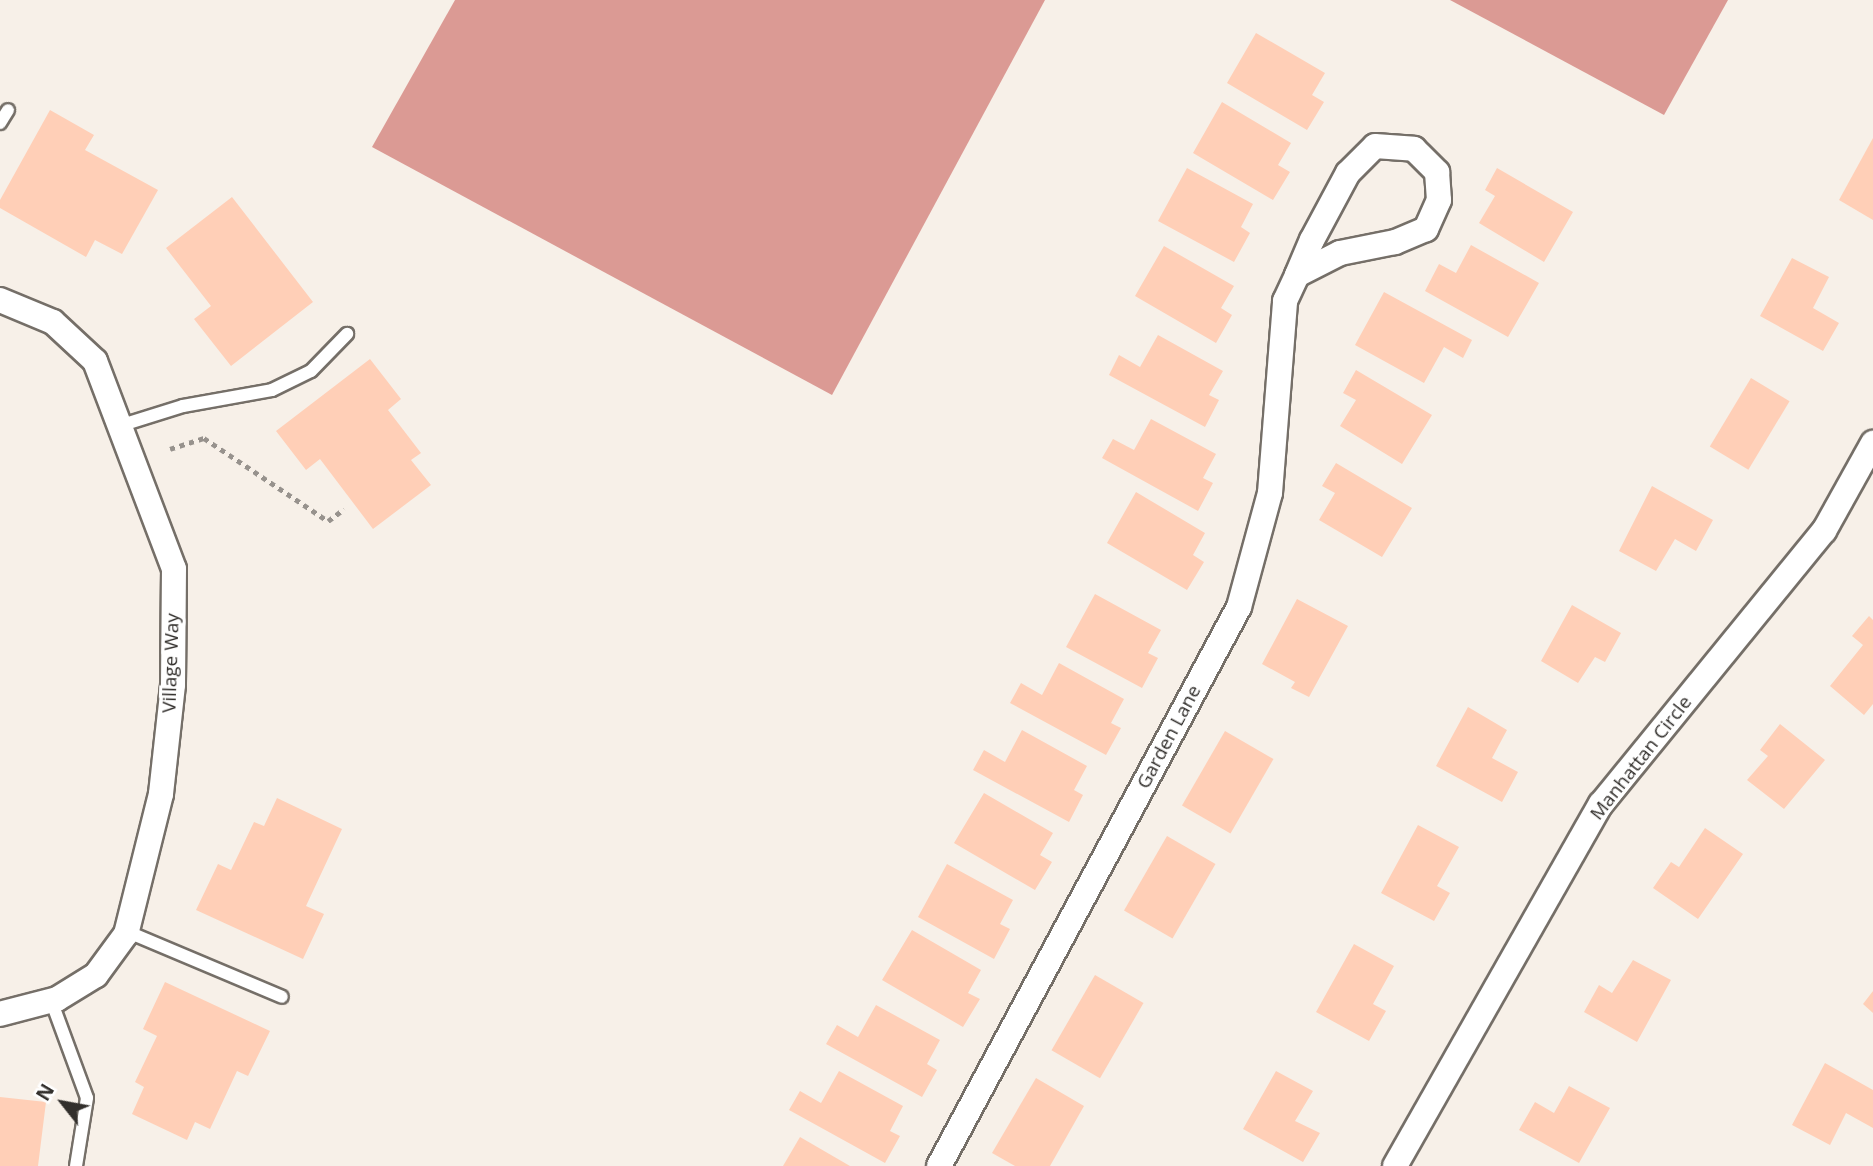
<!DOCTYPE html>
<html>
<head>
<meta charset="utf-8">
<style>
  body { margin:0 }
  #map { position:relative; width:1873px; height:1166px; overflow:hidden; background:#f7f0e8; font-family:"Open Sans",sans-serif }
  div>[style] { position:absolute }
  .forest>* { inset:0; background:#db9a94 }
  .building>* { inset:0; background:#ffcfb7; transform-origin:0 0 }
  .path>* { height:4.5px; margin-top:-2.25px; transform-origin:0; background:repeating-linear-gradient(90deg,#97928d 0 5px,transparent 0 10px) }
  .roads { filter:drop-shadow(2px 0 #756f68) drop-shadow(-2px 0 #756f68) drop-shadow(0 2px #756f68) drop-shadow(0 -2px #756f68) }
  .lane>* { height:12px; margin:-6px; padding:0 6px; transform-origin:6px; border-radius:6px; background:#fff }
  .street>* { height:24px; margin:-12px; padding:0 12px; transform-origin:12px; border-radius:12px; background:#fff }
  span { translate:-50% -50%; white-space:nowrap; text-align:center; line-height:1.15; -webkit-text-stroke:6px #fff; paint-order:stroke }
  .street-label { font-size:19px; color:#322f2c }
  .north { position:absolute; left:28px; top:1068px; width:70px; height:70px; -webkit-text-stroke:5px #fff; paint-order:stroke; rotate:301deg; font-size:19px; font-weight:700; line-height:28px; text-align:center; color:#322f2c }
  .north::after { content:''; display:block; margin:auto; width:24px; height:32px; background:#322f2c; clip-path:polygon(50% 0,100% 100%,50% 72%,0 100%) }
</style>
</head>
<body>
<div id="map">
  <div class="forest">
    <div style="clip-path:polygon(455px 0,1045px 0,832px 395px,372px 147px)"></div>
    <div style="clip-path:polygon(1450px 0,1728px 0,1664px 115px)"></div>
  </div>
  <div class="building">
    <div style="clip-path:polygon(1256px 33px,1325px 73px,1312px 95px,1324px 102px,1307px 130px,1227px 83px)"></div>
    <div style="clip-path:polygon(1222px 102px,1291px 143px,1278px 165px,1290px 172px,1273px 200px,1193px 153px)"></div>
    <div style="clip-path:polygon(50px 110px,94px 135px,85px 150px,158px 190px,122px 254px,95px 240px,86px 257px,0 208px,0 200px)"></div>
    <div style="clip-path:polygon(1873px 138px,1873px 220px,1839px 200px)"></div>
    <div style="clip-path:polygon(1187px 168px,1253px 204px,1241px 227px,1250px 233px,1234px 262px,1158px 221px)"></div>
    <div style="clip-path:polygon(1497px 168px,1573px 212px,1544px 262px,1479px 223px,1495px 196px,1485px 190px)"></div>
    <div style="clip-path:polygon(232px 197px,313px 302px,231px 366px,194px 319px,211px 306px,166px 248px)"></div>
    <div style="clip-path:polygon(1471px 245px,1539px 283px,1508px 337px,1425px 291px,1439px 264px,1456px 273px)"></div>
    <div style="clip-path:polygon(1164px 246px,1234px 286px,1221px 308px,1232px 315px,1216px 343px,1135px 296px)"></div>
    <div style="clip-path:polygon(1792px 258px,1829px 277px,1813px 308px,1839px 323px,1823px 351px,1760px 316px)"></div>
    <div style="clip-path:polygon(1384px 292px,1472px 340px,1463px 358px,1444px 347px,1424px 383px,1355px 345px)"></div>
    <div style="clip-path:polygon(1158px 335px,1223px 371px,1209px 395px,1219px 400px,1205px 427px,1109px 375px,1119px 355px,1140px 367px)"></div>
    <div style="clip-path:polygon(370px 359px,401px 399px,388px 410px,421px 453px,411px 460px,431px 485px,373px 529px,320px 459px,306px 470px,276px 431px)"></div>
    <div style="clip-path:polygon(1356px 370px,1432px 415px,1402px 464px,1340px 426px,1356px 400px,1343px 393px)"></div>
    <div style="left:1751px;top:378px;width:45px;height:80px;rotate:31deg"></div>
    <div style="clip-path:polygon(1151px 419px,1216px 454px,1203px 478px,1213px 483px,1198px 511px,1102px 458px,1113px 439px,1134px 450px)"></div>
    <div style="clip-path:polygon(1336px 463px,1412px 508px,1382px 557px,1319px 520px,1335px 493px,1322px 486px)"></div>
    <div style="clip-path:polygon(1652px 486px,1713px 520px,1696px 551px,1675px 539px,1656px 571px,1619px 551px)"></div>
    <div style="clip-path:polygon(1136px 492px,1205px 533px,1193px 555px,1204px 562px,1187px 590px,1107px 543px)"></div>
    <div style="clip-path:polygon(1095px 594px,1161px 630px,1148px 653px,1158px 658px,1142px 688px,1066px 647px)"></div>
    <div style="clip-path:polygon(1297px 599px,1348px 626px,1309px 697px,1291px 688px,1295px 682px,1262px 664px)"></div>
    <div style="clip-path:polygon(1572px 605px,1621px 633px,1605px 662px,1595px 657px,1578px 683px,1541px 661px)"></div>
    <div style="clip-path:polygon(1869px 616px,1873px 620px,1873px 704px,1864px 715px,1830px 686px,1863px 645px,1852px 636px)"></div>
    <div style="clip-path:polygon(1059px 663px,1124px 699px,1111px 723px,1121px 728px,1106px 755px,1010px 703px,1021px 683px,1042px 695px)"></div>
    <div style="clip-path:polygon(1468px 707px,1507px 730px,1492px 758px,1518px 772px,1502px 802px,1436px 766px)"></div>
    <div style="clip-path:polygon(1780px 724px,1825px 760px,1784px 809px,1747px 780px,1768px 756px,1760px 750px)"></div>
    <div style="clip-path:polygon(1022px 730px,1087px 766px,1074px 790px,1083px 795px,1069px 822px,973px 770px,984px 750px,1005px 762px)"></div>
    <div style="left:1225px;top:731px;width:56px;height:86px;rotate:30deg"></div>
    <div style="clip-path:polygon(984px 793px,1053px 833px,1040px 855px,1052px 862px,1035px 890px,954px 843px)"></div>
    <div style="clip-path:polygon(277px 798px,342px 829px,306px 906px,324px 914px,303px 959px,196px 910px,218px 864px,231px 870px,254px 822px,264px 826px)"></div>
    <div style="clip-path:polygon(1418px 825px,1459px 847px,1437px 886px,1450px 893px,1434px 921px,1381px 893px)"></div>
    <div style="clip-path:polygon(1705px 828px,1743px 854px,1698px 919px,1653px 888px,1671px 862px,1679px 867px)"></div>
    <div style="left:1167px;top:836px;width:56px;height:86px;rotate:30deg"></div>
    <div style="clip-path:polygon(947px 864px,1013px 900px,1000px 924px,1010px 929px,994px 959px,918px 917px)"></div>
    <div style="clip-path:polygon(912px 930px,981px 970px,968px 993px,980px 999px,963px 1027px,882px 980px)"></div>
    <div style="clip-path:polygon(1354px 944px,1394px 966px,1373px 1004px,1386px 1011px,1369px 1041px,1316px 1012px)"></div>
    <div style="clip-path:polygon(1633px 960px,1671px 980px,1637px 1042px,1584px 1012px,1599px 985px,1612px 993px)"></div>
    <div style="left:1095px;top:975px;width:56px;height:87px;rotate:30deg"></div>
    <div style="clip-path:polygon(165px 982px,270px 1031px,248px 1076px,237px 1071px,210px 1129px,195px 1122px,187px 1140px,132px 1114px,144px 1087px,135px 1082px,157px 1036px,143px 1029px)"></div>
    <div style="clip-path:polygon(1873px 991px,1873px 1013px,1863px 1004px)"></div>
    <div style="clip-path:polygon(876px 1005px,940px 1040px,927px 1064px,937px 1070px,922px 1097px,826px 1044px,837px 1025px,858px 1037px)"></div>
    <div style="clip-path:polygon(1825px 1063px,1873px 1090px,1873px 1128px,1846px 1113px,1830px 1145px,1792px 1125px)"></div>
    <div style="clip-path:polygon(839px 1071px,903px 1106px,890px 1131px,900px 1136px,885px 1163px,789px 1110px,800px 1091px,821px 1103px)"></div>
    <div style="clip-path:polygon(1276px 1071px,1313px 1091px,1295px 1121px,1320px 1133px,1303px 1162px,1243px 1129px)"></div>
    <div style="clip-path:polygon(1036px 1078px,1084px 1106px,1050px 1166px,1015px 1166px,992px 1153px)"></div>
    <div style="clip-path:polygon(1569px 1086px,1610px 1108px,1579px 1163px,1519px 1130px,1535px 1102px,1554px 1113px)"></div>
    <div style="clip-path:polygon(0 1097px,46px 1102px,38px 1166px,0 1166px)"></div>
    <div style="clip-path:polygon(800px 1137px,850px 1166px,783px 1166px)"></div>
  </div>
  <div class="path">
    <div style="left:170px;top:449px;width:36px;rotate:-18deg"></div>
    <div style="left:204px;top:438px;width:149px;rotate:33.8deg"></div>
    <div style="left:328px;top:521px;width:20px;rotate:-37deg"></div>
  </div>
  <div class="roads">
    <div class="lane">
      <div style="left:0;top:123px;width:15px;rotate:-58deg"></div>
      <div style="left:119px;top:426px;width:67px;rotate:-17.4deg"></div>
      <div style="left:183px;top:406px;width:90px;rotate:-10.2deg"></div>
      <div style="left:272px;top:390px;width:43px;rotate:-26deg"></div>
      <div style="left:311px;top:371px;width:52px;rotate:-45.8deg"></div>
      <div style="left:126px;top:931px;width:169px;rotate:22.9deg"></div>
      <div style="left:51px;top:1000px;width:104px;rotate:69.8deg"></div>
      <div style="left:87px;top:1098px;width:69px;rotate:99.2deg"></div>
    </div>
    <div class="street">
      <div style="left:0;top:300px;width:57px;rotate:22.5deg"></div>
      <div style="left:53px;top:322px;width:57px;rotate:42.9deg"></div>
      <div style="left:95px;top:361px;width:222px;rotate:69.2deg"></div>
      <div style="left:174px;top:569px;width:116px;rotate:90.5deg"></div>
      <div style="left:173px;top:685px;width:110px;rotate:96.3deg"></div>
      <div style="left:161px;top:794px;width:144px;rotate:104deg"></div>
      <div style="left:126px;top:934px;width:51px;rotate:126.2deg"></div>
      <div style="left:96px;top:975px;width:46px;rotate:148.4deg"></div>
      <div style="left:57px;top:999px;width:59px;rotate:165.3deg"></div>
      <div style="left:939px;top:1166px;width:634px;rotate:-61.78deg"></div>
      <div style="left:1239px;top:607px;width:118px;rotate:-74.8deg"></div>
      <div style="left:1270px;top:493px;width:193px;rotate:-85.5deg"></div>
      <div style="left:1285px;top:301px;width:29px;rotate:-65deg"></div>
      <div style="left:1297px;top:275px;width:38px;rotate:-67deg"></div>
      <div style="left:1312px;top:240px;width:76px;rotate:-61.8deg"></div>
      <div style="left:1348px;top:173px;width:38px;rotate:-45deg"></div>
      <div style="left:1375px;top:146px;width:39px;rotate:4deg"></div>
      <div style="left:1414px;top:149px;width:33px;rotate:45deg"></div>
      <div style="left:1437px;top:172px;width:28px;rotate:86deg"></div>
      <div style="left:1439px;top:200px;width:32px;rotate:114deg"></div>
      <div style="left:1426px;top:229px;width:34px;rotate:157deg"></div>
      <div style="left:1395px;top:242px;width:56px;rotate:168.7deg"></div>
      <div style="left:1340px;top:253px;width:48px;rotate:152.9deg"></div>
      <div style="left:1395px;top:1166px;width:417px;rotate:-60.4deg"></div>
      <div style="left:1601px;top:804px;width:353px;rotate:-50.8deg"></div>
      <div style="left:1824px;top:531px;width:101px;rotate:-60.9deg"></div>
    </div>
  </div>
  <div class="street-label">
    <span style="left:171px;top:663px;rotate:-88deg">Village Way</span>
    <span style="left:1169px;top:737px;rotate:-62deg">Garden Lane</span>
    <span style="left:1641px;top:758px;rotate:-52deg">Manhattan Circle</span>
  </div>
  <div class="north">N</div>
</div>
</body>
</html>
